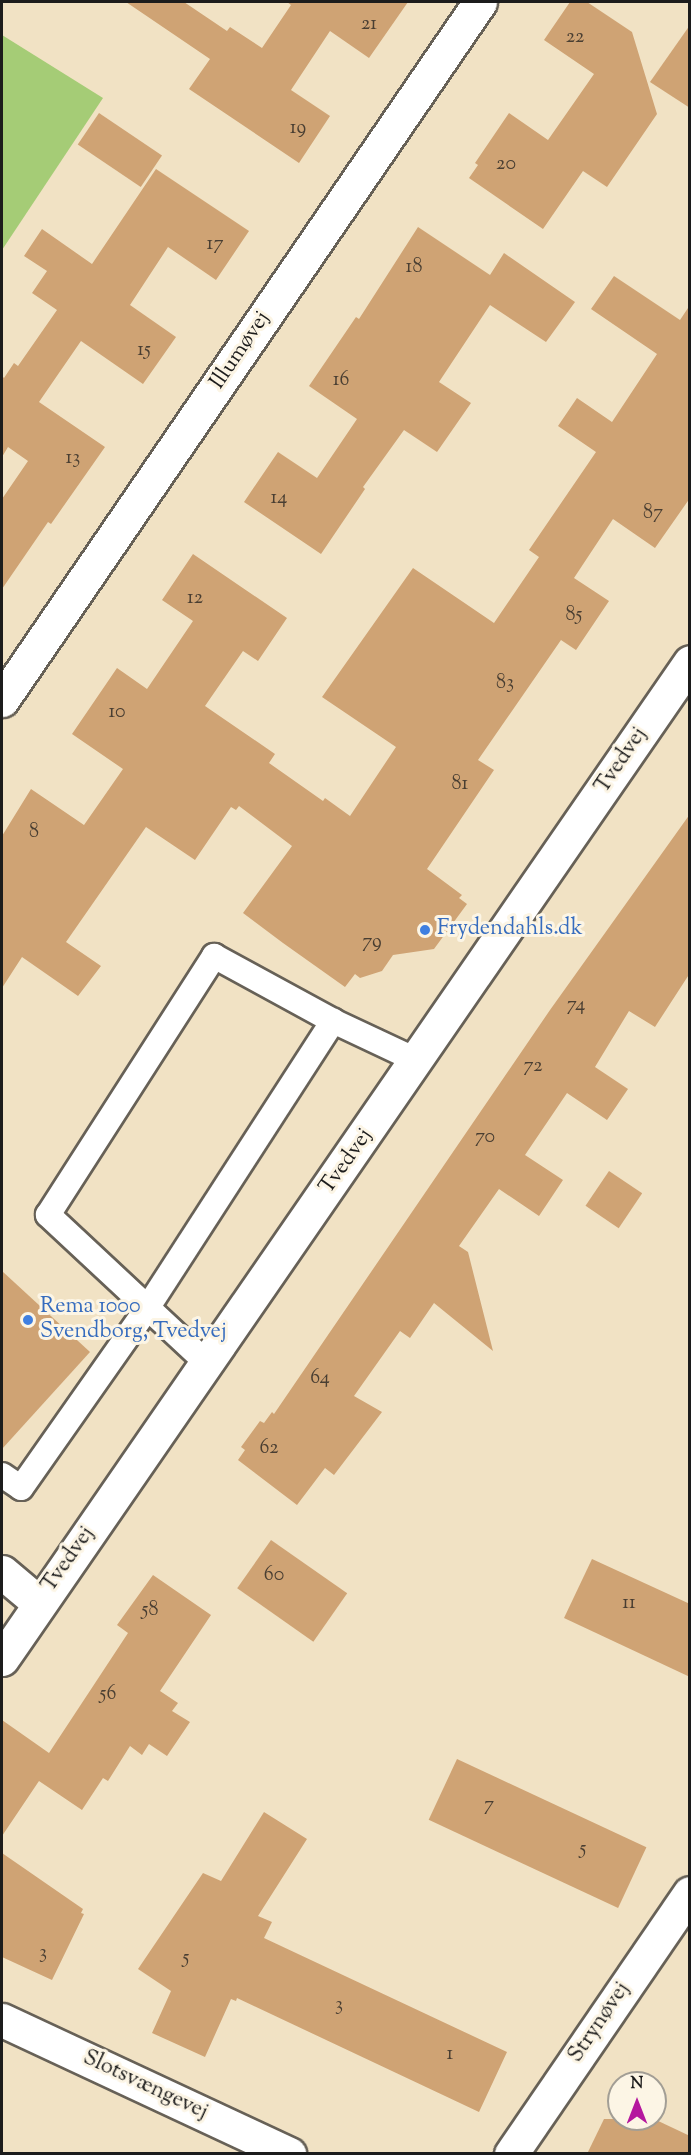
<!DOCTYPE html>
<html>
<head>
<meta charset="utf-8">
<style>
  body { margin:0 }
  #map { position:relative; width:691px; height:2155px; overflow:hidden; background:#f1e2c4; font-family:"Sorts Mill Goudy",serif }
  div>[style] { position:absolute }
  .green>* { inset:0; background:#a5cc76 }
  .building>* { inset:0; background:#cfa374; transform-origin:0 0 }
  .roads { filter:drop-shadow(2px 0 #676157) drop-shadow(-2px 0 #676157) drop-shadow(0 2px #676157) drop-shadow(0 -2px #676157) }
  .lane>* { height:24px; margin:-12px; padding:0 12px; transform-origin:12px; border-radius:12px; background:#fff }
  .street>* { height:33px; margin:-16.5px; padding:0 16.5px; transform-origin:16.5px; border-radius:16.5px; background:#fff }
  .secondary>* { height:33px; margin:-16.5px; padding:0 16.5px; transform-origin:16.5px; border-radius:16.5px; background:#fff }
  .dots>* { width:16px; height:16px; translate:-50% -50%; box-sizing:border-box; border:3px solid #fcf5e5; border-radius:50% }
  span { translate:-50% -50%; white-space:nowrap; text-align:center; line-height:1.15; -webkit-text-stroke:6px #fcf5e5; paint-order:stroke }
  .number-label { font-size:20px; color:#493e32 }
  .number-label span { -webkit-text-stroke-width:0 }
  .street-label { font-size:22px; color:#1c1c1c }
  .shop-label { font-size:22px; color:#366cbe }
  .left { translate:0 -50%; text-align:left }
  .frame { position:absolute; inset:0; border:3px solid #1c1c1c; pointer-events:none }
  .north { position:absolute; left:607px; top:2071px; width:60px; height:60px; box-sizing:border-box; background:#fcf5e5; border:2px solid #a29e95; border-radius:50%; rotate:0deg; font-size:16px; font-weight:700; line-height:24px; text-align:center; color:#1c1c1c }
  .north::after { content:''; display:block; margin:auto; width:21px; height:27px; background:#b5179e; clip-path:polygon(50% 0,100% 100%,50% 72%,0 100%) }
</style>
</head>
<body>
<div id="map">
  <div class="green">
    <div style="clip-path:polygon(2px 35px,103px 98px,2px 250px)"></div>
  </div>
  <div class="building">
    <div style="clip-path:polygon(126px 2px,184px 2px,227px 31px,230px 27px,262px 48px,291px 5px,287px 2px,408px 2px,369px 58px,330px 31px,291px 90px,330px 116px,299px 163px,189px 89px,210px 59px)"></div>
    <div style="clip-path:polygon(570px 2px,587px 2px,632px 32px,657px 114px,607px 187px,583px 171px,543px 229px,469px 178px,478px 165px,475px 163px,509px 113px,548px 140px,594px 74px,544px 40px)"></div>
    <div style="clip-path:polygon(690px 25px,690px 108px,650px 82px)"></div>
    <div style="left:99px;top:113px;width:76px;height:38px;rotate:34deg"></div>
    <div style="clip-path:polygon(156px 169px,249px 231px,216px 280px,168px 247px,130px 305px,176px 337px,143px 384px,81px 341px,39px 402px,105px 447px,51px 524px,48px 522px,2px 589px,2px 499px,28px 461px,8px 447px,2px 457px,2px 376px,4px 378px,14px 363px,18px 366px,57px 310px,32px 293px,47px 271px,24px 256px,42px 229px,92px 264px)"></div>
    <div style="clip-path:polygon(418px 227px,490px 275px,504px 253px,575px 302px,546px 342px,490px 305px,439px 382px,471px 403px,437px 452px,404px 430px,363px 487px,365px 489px,321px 554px,244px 502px,278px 452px,317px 478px,357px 419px,309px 386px,356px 317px,359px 319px)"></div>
    <div style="clip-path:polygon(614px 276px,680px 320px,690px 305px,690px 498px,655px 548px,613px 519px,574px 578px,609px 601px,576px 650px,561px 640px,478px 760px,494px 770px,427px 869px,462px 895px,459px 898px,467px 904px,434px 949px,393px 955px,382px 971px,360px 978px,355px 974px,345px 987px,283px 943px,243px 913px,292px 846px,239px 806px,236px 810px,231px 807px,195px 860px,146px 827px,66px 942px,101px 966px,78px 996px,22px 957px,2px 988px,2px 836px,31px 789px,84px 825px,123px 769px,72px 734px,117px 668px,147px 689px,193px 621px,162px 600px,193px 554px,287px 618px,258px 661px,243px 651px,205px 706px,275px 754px,269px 763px,323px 801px,325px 798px,350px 816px,396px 747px,322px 697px,413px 568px,494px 623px,539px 557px,529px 550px,596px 452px,558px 426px,577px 398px,612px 422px,657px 354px,591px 309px)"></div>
    <div style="clip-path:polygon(690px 814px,690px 973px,655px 1027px,629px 1011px,595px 1067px,628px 1089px,607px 1120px,567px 1093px,525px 1155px,563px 1180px,539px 1216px,499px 1189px,459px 1246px,468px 1252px,493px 1351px,434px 1303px,410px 1338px,400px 1331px,354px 1396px,382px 1412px,334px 1475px,325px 1468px,297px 1505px,238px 1460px,245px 1450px,241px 1447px,260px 1421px,264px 1423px,272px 1412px,274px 1414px,550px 1010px)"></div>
    <div style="left:609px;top:1171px;width:40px;height:42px;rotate:34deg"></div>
    <div style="clip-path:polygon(2px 1271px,90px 1352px,2px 1449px)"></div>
    <div style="left:271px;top:1540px;width:93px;height:59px;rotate:35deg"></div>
    <div style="clip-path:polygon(592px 1559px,690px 1604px,690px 1677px,564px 1618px)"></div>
    <div style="clip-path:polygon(153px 1575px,211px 1615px,160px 1691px,178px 1703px,172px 1711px,190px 1722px,167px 1756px,149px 1744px,142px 1755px,130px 1746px,108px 1781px,103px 1778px,82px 1810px,39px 1781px,2px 1836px,2px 1720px,49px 1753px,128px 1633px,117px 1625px)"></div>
    <div style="left:457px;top:1759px;width:209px;height:67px;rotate:25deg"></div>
    <div style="clip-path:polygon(264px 1812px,307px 1839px,258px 1916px,272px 1922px,264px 1938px,507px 2052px,479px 2112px,237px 1998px,236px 2001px,231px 1999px,205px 2057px,152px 2033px,171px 1991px,138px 1969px,203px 1873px,221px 1881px)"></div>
    <div style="clip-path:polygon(2px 1853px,83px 1909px,81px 1913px,84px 1914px,52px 1980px,2px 1957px)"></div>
    <div style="clip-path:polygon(604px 2119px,654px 2119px,690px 2136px,690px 2154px,587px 2154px)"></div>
  </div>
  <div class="roads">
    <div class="lane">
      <div style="left:208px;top:1364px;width:219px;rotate:-137deg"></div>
      <div style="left:48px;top:1215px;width:308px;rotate:-57.3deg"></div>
      <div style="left:214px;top:956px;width:136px;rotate:28.6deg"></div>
      <div style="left:333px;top:1021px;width:92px;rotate:25.2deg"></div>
      <div style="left:2px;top:1475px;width:23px;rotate:34deg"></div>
      <div style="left:21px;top:1488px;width:221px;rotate:-54.9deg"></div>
      <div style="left:148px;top:1307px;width:341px;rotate:-57.1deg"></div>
    </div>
    <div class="street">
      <div style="left:2px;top:700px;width:846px;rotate:-55.6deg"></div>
      <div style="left:2px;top:1572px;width:48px;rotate:40deg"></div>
      <div style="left:2px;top:2020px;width:317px;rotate:25deg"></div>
      <div style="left:511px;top:2154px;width:316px;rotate:-55.6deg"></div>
    </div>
    <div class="secondary">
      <div style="left:2px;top:1659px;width:1211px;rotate:-55.39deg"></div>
    </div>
  </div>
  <div class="dots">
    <div style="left:425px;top:930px;background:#3f7fe0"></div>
    <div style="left:28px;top:1320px;background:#3f7fe0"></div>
  </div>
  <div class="number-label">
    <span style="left:369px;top:24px">21</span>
    <span style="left:575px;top:37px">22</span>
    <span style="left:298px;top:128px">19</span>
    <span style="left:506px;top:164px">20</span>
    <span style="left:215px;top:244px">17</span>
    <span style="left:414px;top:267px">18</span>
    <span style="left:144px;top:350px">15</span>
    <span style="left:341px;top:380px">16</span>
    <span style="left:73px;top:458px">13</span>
    <span style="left:279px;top:498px">14</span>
    <span style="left:653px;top:513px">87</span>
    <span style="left:195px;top:598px">12</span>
    <span style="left:574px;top:615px">85</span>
    <span style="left:505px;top:683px">83</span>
    <span style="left:117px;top:712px">10</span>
    <span style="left:460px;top:784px">81</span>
    <span style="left:34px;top:832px">8</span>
    <span style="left:372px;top:942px">79</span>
    <span style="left:576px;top:1005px">74</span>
    <span style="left:533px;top:1066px">72</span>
    <span style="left:485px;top:1137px">70</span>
    <span style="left:320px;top:1378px">64</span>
    <span style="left:269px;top:1448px">62</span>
    <span style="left:274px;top:1575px">60</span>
    <span style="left:629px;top:1603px">11</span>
    <span style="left:150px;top:1610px">58</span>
    <span style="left:108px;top:1694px">56</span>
    <span style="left:489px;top:1805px">7</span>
    <span style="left:583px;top:1849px">5</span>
    <span style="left:43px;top:1953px">3</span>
    <span style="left:186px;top:1958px">5</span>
    <span style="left:339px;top:2005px">3</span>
    <span style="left:450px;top:2054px">1</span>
  </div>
  <div class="street-label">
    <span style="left:241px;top:351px;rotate:-56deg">Illumøvej</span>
    <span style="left:622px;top:761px;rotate:-56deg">Tvedvej</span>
    <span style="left:347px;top:1162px;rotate:-55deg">Tvedvej</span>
    <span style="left:69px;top:1560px;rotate:-55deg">Tvedvej</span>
    <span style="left:600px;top:2023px;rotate:-56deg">Strynøvej</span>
    <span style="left:145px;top:2086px;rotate:25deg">Slotsvængevej</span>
  </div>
  <div class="shop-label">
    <span class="left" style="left:437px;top:930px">Frydendahls.dk</span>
    <span class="left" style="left:40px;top:1320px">Rema 1000<br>Svendborg, Tvedvej</span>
  </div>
  <div class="frame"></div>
  <div class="north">N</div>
</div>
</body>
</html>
